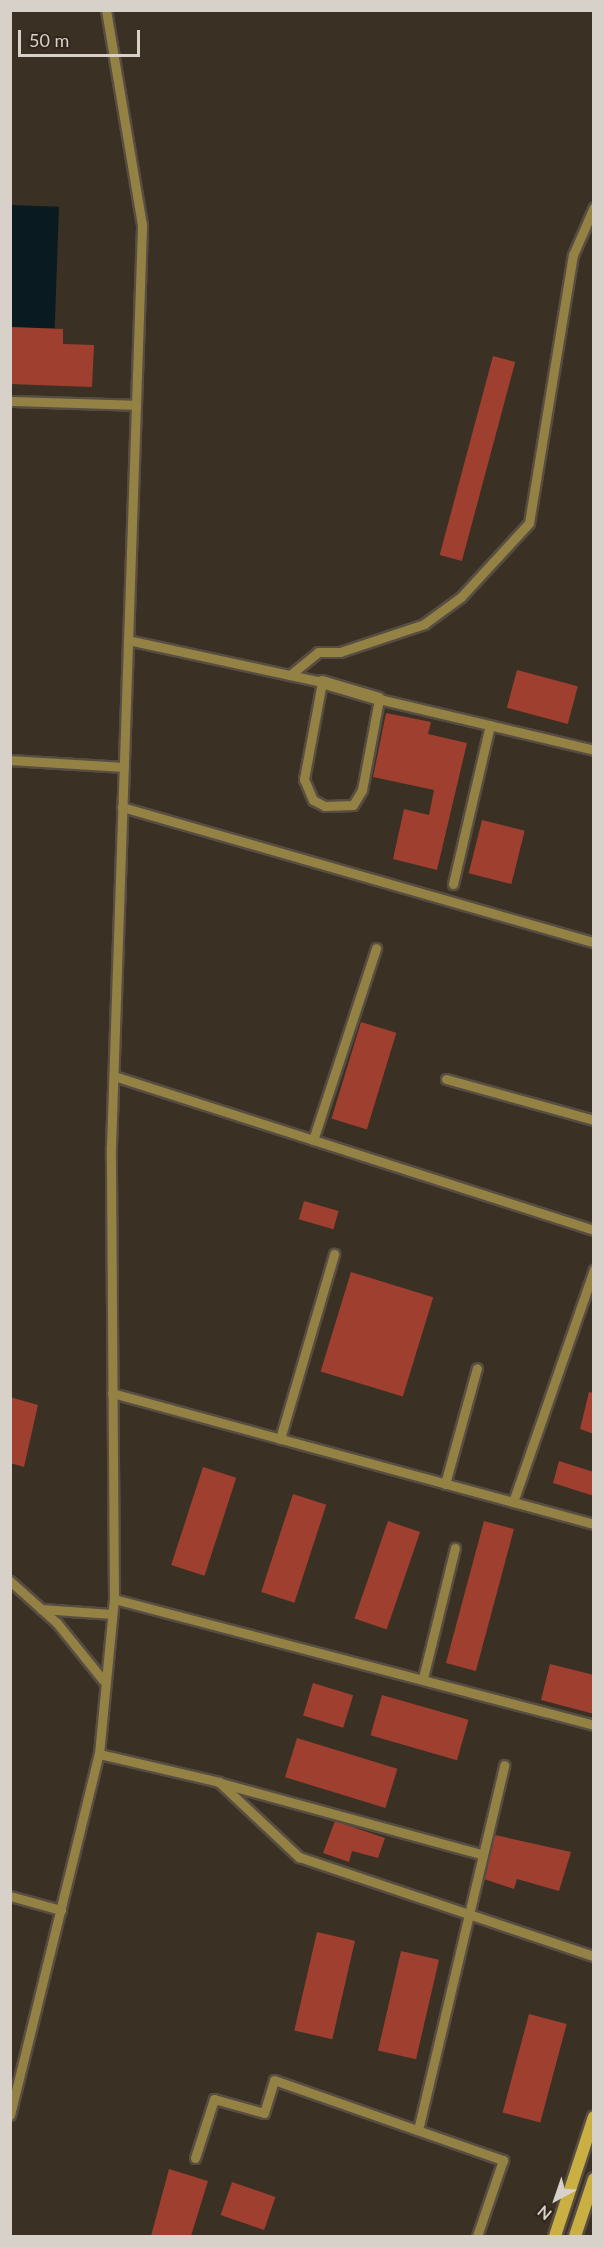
<!DOCTYPE html>
<html>
<head>
<meta charset="utf-8">
<style>
  body { margin:0 }
  #map { position:relative; width:604px; height:2247px; overflow:hidden; background:#3b3024; font-family:Lato,sans-serif }
  div>[style] { position:absolute }
  .water>* { inset:0; background:#0a1a21; transform-origin:0 0 }
  .building>* { inset:0; background:#9e3f2f; transform-origin:0 0 }
  .roads { filter:drop-shadow(2px 0 #574d42) drop-shadow(-2px 0 #574d42) drop-shadow(0 2px #574d42) drop-shadow(0 -2px #574d42) }
  .service>* { height:9px; margin:-4.5px; padding:0 4.5px; transform-origin:4.5px; border-radius:4.5px; background:#938243 }
  .minor>* { height:12px; margin:-6px; padding:0 6px; transform-origin:6px; border-radius:6px; background:#938243 }
  .secondary>* { height:12px; margin:-6px; padding:0 6px; transform-origin:6px; border-radius:6px; background:#caaf43 }
  span { translate:-50% -50%; white-space:nowrap; text-align:center; line-height:1.15; -webkit-text-stroke:6px #31261b; paint-order:stroke }
  .frame { position:absolute; inset:0; border:12px solid #d8d1c9; pointer-events:none }
  .north { position:absolute; left:526px; top:2169px; width:60px; height:60px; -webkit-text-stroke:4px #31261b; paint-order:stroke; rotate:220deg; font-size:16px; font-weight:700; line-height:24px; text-align:center; color:#d8d1c9 }
  .north::after { content:''; display:block; margin:auto; width:21px; height:27px; background:#d8d1c9; clip-path:polygon(50% 0,100% 100%,50% 72%,0 100%) }
  .scale { position:absolute; left:18px; top:30px; width:122px; height:27px; box-sizing:border-box; border:3px solid #d8d1c9; border-top:0; padding-left:8px; font-size:18px; line-height:21px; white-space:nowrap; color:#d8d1c9; -webkit-text-stroke:4px #31261b; paint-order:stroke }
</style>
</head>
<body>
<div id="map">
  <div class="water">
    <div style="left:11px;top:205px;width:48px;height:122px;rotate:2deg"></div>
  </div>
  <div class="building">
    <div style="clip-path:polygon(10px 327px,63px 329px,63px 344px,94px 345px,92px 387px,10px 384px)"></div>
    <div style="left:493px;top:356px;width:23px;height:206px;rotate:15deg"></div>
    <div style="left:517px;top:670px;width:63px;height:39px;rotate:15deg"></div>
    <div style="clip-path:polygon(386px 713px,431px 722px,428px 734px,467px 743px,437px 870px,393px 859px,404px 809px,429px 815px,434px 790px,373px 777px)"></div>
    <div style="left:482px;top:820px;width:44px;height:55px;rotate:14deg"></div>
    <div style="left:361px;top:1022px;width:37px;height:101px;rotate:17deg"></div>
    <div style="left:304px;top:1201px;width:36px;height:19px;rotate:16deg"></div>
    <div style="left:351px;top:1272px;width:86px;height:104px;rotate:17deg"></div>
    <div style="clip-path:polygon(589px 1392px,594px 1393px,594px 1434px,580px 1429px)"></div>
    <div style="clip-path:polygon(10px 1397px,38px 1405px,24px 1467px,10px 1463px)"></div>
    <div style="clip-path:polygon(559px 1461px,594px 1472px,594px 1496px,553px 1483px)"></div>
    <div style="left:203px;top:1467px;width:35px;height:103px;rotate:18deg"></div>
    <div style="left:293px;top:1494px;width:35px;height:103px;rotate:18deg"></div>
    <div style="left:388px;top:1521px;width:34px;height:103px;rotate:19deg"></div>
    <div style="left:484px;top:1521px;width:31px;height:147px;rotate:15deg"></div>
    <div style="clip-path:polygon(550px 1664px,594px 1675px,594px 1714px,541px 1700px)"></div>
    <div style="left:313px;top:1683px;width:42px;height:34px;rotate:17deg"></div>
    <div style="left:382px;top:1695px;width:90px;height:42px;rotate:16deg"></div>
    <div style="left:297px;top:1738px;width:105px;height:41px;rotate:17deg"></div>
    <div style="clip-path:polygon(335px 1821px,385px 1838px,378px 1858px,352px 1851px,349px 1862px,323px 1853px)"></div>
    <div style="clip-path:polygon(495px 1835px,571px 1852px,559px 1891px,517px 1879px,514px 1889px,484px 1879px)"></div>
    <div style="left:317px;top:1932px;width:39px;height:101px;rotate:13deg"></div>
    <div style="left:401px;top:1951px;width:39px;height:102px;rotate:13deg"></div>
    <div style="left:529px;top:2014px;width:39px;height:102px;rotate:15deg"></div>
    <div style="clip-path:polygon(169px 2169px,208px 2181px,191px 2236px,151px 2236px)"></div>
    <div style="left:232px;top:2182px;width:46px;height:35px;rotate:19deg"></div>
  </div>
  <div class="roads">
    <div class="service">
      <div style="left:10px;top:401px;width:126px;rotate:1.8deg"></div>
      <div style="left:128px;top:640px;width:198px;rotate:12.2deg"></div>
      <div style="left:322px;top:682px;width:99px;rotate:100.5deg"></div>
      <div style="left:304px;top:779px;width:23px;rotate:67deg"></div>
      <div style="left:313px;top:800px;width:13px;rotate:27deg"></div>
      <div style="left:325px;top:806px;width:28px;rotate:-2deg"></div>
      <div style="left:353px;top:805px;width:17px;rotate:-59deg"></div>
      <div style="left:362px;top:790px;width:93px;rotate:-79.4deg"></div>
      <div style="left:379px;top:699px;width:221px;rotate:13.3deg"></div>
      <div style="left:290px;top:675px;width:36px;rotate:-39deg"></div>
      <div style="left:318px;top:652px;width:22px"></div>
      <div style="left:340px;top:652px;width:89px;rotate:-18.4deg"></div>
      <div style="left:424px;top:624px;width:46px;rotate:-36.1deg"></div>
      <div style="left:461px;top:597px;width:100px;rotate:-47.4deg"></div>
      <div style="left:529px;top:523px;width:272px;rotate:-80.7deg"></div>
      <div style="left:573px;top:255px;width:52px;rotate:-66.4deg"></div>
      <div style="left:10px;top:760px;width:114px;rotate:3.5deg"></div>
      <div style="left:122px;top:807px;width:491px;rotate:16deg"></div>
      <div style="left:453px;top:884px;width:163px;rotate:-76.9deg"></div>
      <div style="left:114px;top:1076px;width:504px;rotate:17.79deg"></div>
      <div style="left:446px;top:1079px;width:154px;rotate:15.5deg"></div>
      <div style="left:313px;top:1140px;width:202px;rotate:-71.8deg"></div>
      <div style="left:112px;top:1393px;width:499px;rotate:15.2deg"></div>
      <div style="left:280px;top:1439px;width:193px;rotate:-73.7deg"></div>
      <div style="left:445px;top:1484px;width:120px;rotate:-74.6deg"></div>
      <div style="left:513px;top:1502px;width:246px;rotate:-70.8deg"></div>
      <div style="left:10px;top:1581px;width:63px;rotate:41.8deg"></div>
      <div style="left:57px;top:1623px;width:73px;rotate:51.1deg"></div>
      <div style="left:114px;top:1599px;width:495px;rotate:14.7deg"></div>
      <div style="left:41px;top:1609px;width:71px;rotate:4deg"></div>
      <div style="left:423px;top:1678px;width:134px;rotate:-76.2deg"></div>
      <div style="left:99px;top:1754px;width:123px;rotate:13.1deg"></div>
      <div style="left:219px;top:1782px;width:110px;rotate:43.2deg"></div>
      <div style="left:299px;top:1857px;width:311px;rotate:18.6deg"></div>
      <div style="left:221px;top:1783px;width:269px;rotate:15.3deg"></div>
      <div style="left:10px;top:1896px;width:53px;rotate:15.4deg"></div>
      <div style="left:10px;top:2115px;width:372px;rotate:-76.2deg"></div>
      <div style="left:99px;top:1754px;width:156px;rotate:-84.5deg"></div>
      <div style="left:114px;top:1599px;width:452px;rotate:-90.4deg"></div>
      <div style="left:111px;top:1147px;width:923px;rotate:-88.07deg"></div>
      <div style="left:142px;top:225px;width:218px;rotate:-99.5deg"></div>
      <div style="left:418px;top:2130px;width:375px;rotate:-76.7deg"></div>
      <div style="left:195px;top:2158px;width:62px;rotate:-72.1deg"></div>
      <div style="left:214px;top:2099px;width:52px;rotate:15.6deg"></div>
      <div style="left:264px;top:2113px;width:34px;rotate:-73deg"></div>
      <div style="left:274px;top:2080px;width:243px;rotate:19.3deg"></div>
      <div style="left:503px;top:2160px;width:80px;rotate:108.9deg"></div>
    </div>
    <div class="minor">
      <div style="left:322px;top:682px;width:59px;rotate:16.6deg"></div>
    </div>
    <div class="secondary">
      <div style="left:555px;top:2236px;width:125px;rotate:-71.9deg"></div>
      <div style="left:575px;top:2236px;width:60px;rotate:-71.6deg"></div>
    </div>
  </div>
  <div class="frame"></div>
  <div class="north">N</div>
  <div class="scale">50 m</div>
</div>
</body>
</html>
